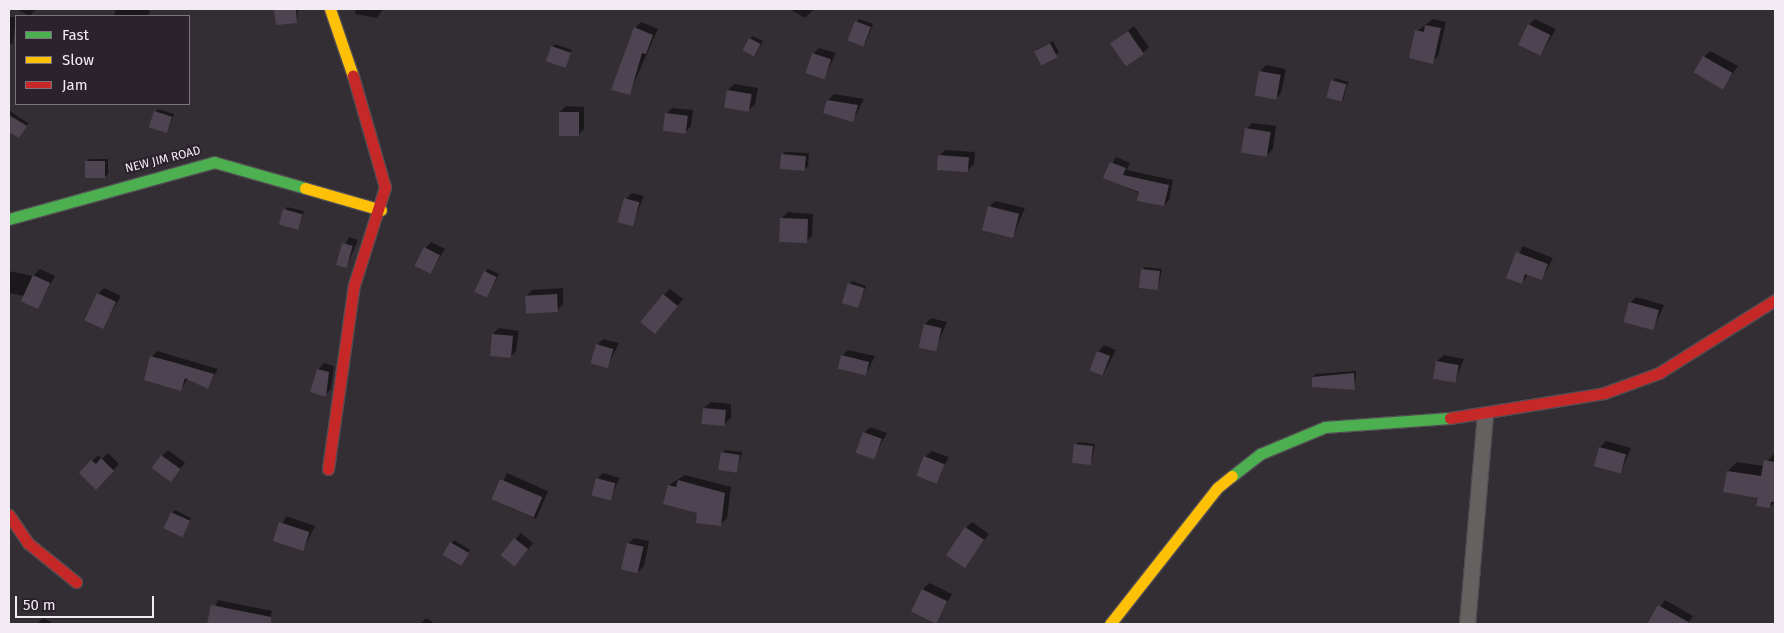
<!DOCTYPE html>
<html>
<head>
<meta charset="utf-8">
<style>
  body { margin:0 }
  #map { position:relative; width:1784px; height:633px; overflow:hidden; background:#332e34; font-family:"Fira Sans",sans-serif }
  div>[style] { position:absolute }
  .shadow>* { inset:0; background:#0007; transform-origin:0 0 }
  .building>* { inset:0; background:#4e4350; transform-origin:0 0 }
  .roads { filter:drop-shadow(1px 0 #514d52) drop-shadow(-1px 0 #514d52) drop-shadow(0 1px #514d52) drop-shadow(0 -1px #514d52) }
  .street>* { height:15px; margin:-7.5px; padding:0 7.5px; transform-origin:7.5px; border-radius:7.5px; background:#646161 }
  .fast>* { height:11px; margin:-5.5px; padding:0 5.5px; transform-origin:5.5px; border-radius:5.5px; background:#4caf50 }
  .slow>* { height:11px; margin:-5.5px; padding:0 5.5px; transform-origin:5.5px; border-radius:5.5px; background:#ffc107 }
  .jam>* { height:11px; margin:-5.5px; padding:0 5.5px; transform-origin:5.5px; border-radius:5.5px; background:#c62828 }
  span { translate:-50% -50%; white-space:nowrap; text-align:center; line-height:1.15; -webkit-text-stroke:4px #2b222d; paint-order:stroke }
  .street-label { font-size:12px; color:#f2ebf3 }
  .frame { position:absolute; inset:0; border:10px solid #f2ebf3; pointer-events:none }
  .legend { position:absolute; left:15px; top:15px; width:175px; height:90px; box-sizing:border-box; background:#2b222d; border:1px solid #7b727c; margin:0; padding:6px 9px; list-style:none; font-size:15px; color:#f2ebf3 }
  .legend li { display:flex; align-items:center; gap:10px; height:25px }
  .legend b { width:25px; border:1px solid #7b727c }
  .scale { position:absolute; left:15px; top:596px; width:139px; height:22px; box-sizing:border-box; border:2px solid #f2ebf3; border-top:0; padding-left:6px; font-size:15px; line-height:18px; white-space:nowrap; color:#f2ebf3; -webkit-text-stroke:4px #2b222d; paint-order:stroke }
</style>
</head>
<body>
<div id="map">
  <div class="shadow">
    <div style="clip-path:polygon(16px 9px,36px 9px,30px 16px)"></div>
    <div style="clip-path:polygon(116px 9px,144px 9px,150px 11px,148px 16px,114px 16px)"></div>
    <div style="clip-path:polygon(298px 9px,297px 22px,276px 10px,277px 9px)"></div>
    <div style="clip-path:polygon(356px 9px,383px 9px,377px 18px,355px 14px)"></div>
    <div style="clip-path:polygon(790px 9px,814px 9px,805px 18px)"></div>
    <div style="clip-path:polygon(9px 17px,16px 17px,13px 44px,9px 43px)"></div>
    <div style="clip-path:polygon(859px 19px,873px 24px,865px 44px,856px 22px)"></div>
    <div style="clip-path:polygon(1433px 19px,1446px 22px,1438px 56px,1432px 62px,1417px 31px)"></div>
    <div style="clip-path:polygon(1535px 19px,1556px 29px,1541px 54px,1529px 25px)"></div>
    <div style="clip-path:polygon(641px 22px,658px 29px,629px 94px,635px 28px)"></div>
    <div style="clip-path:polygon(1134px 26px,1149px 47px,1143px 53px,1112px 43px)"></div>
    <div style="clip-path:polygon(752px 36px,763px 41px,755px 56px,750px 39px)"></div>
    <div style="left:1053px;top:41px;width:13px;height:21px;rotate:63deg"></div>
    <div style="clip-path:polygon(555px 44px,572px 50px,565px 67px,552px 47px)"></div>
    <div style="clip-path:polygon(819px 48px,836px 53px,824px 78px,813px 54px)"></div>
    <div style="clip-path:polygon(1710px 51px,1738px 66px,1723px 88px,1704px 57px)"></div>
    <div style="clip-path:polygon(1266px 65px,1286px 69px,1281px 93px,1275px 99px,1260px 71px)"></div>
    <div style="left:1335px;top:78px;width:14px;height:20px;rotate:17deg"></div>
    <div style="clip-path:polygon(734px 84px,758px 88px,755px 104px,749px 110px,728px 90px)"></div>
    <div style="clip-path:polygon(834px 94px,864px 99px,853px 120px,828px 100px)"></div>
    <div style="clip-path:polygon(566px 106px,584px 107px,584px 129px,578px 135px,560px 112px)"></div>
    <div style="clip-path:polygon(672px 108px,693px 110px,691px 126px,685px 132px,666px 114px)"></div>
    <div style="clip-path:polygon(158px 109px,174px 114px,167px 132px,155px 112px)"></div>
    <div style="clip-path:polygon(10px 111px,28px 123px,19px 137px,9px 131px)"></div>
    <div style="clip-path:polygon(1252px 123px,1276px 126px,1273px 149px,1267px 155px,1246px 129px)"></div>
    <div style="clip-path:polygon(945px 150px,975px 152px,974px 164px,968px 170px,939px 156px)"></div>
    <div style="clip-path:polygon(785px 152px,809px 153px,808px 166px,805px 169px,783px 155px)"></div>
    <div style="clip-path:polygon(1116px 157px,1130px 163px,1127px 170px,1173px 180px,1169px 200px,1164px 205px,1105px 177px)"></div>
    <div style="clip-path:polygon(89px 159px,108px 159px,108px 174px,105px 177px,86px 162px)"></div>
    <div style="clip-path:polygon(632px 193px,644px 196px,632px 225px,626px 199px)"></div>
    <div style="clip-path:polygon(995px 201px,1025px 208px,1013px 236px,989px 207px)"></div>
    <div style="clip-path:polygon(287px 207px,304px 211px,297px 229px,280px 224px)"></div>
    <div style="clip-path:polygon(788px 212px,813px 214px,812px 236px,806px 242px,782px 218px)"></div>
    <div style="clip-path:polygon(349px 237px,358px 240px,346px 268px,336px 265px)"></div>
    <div style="clip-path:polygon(431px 242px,445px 249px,430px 273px,425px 248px)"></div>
    <div style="clip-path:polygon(1523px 246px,1553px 258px,1542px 279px,1528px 274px,1522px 283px,1508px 278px)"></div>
    <div style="clip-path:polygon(1145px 267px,1162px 269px,1158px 289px,1142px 270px)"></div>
    <div style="clip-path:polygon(40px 269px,55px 276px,38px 307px,24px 296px,9px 293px,9px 271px,33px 276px)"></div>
    <div style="clip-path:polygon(488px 269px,499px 274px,487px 297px,485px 272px)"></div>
    <div style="clip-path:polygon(852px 281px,866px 286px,857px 306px,850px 284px)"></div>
    <div style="clip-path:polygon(104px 288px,121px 296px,102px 328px,98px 294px)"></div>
    <div style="clip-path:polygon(563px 288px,563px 304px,557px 311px,526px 296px,532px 290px)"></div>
    <div style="clip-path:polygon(670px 289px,683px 299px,656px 332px,664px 295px)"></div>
    <div style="clip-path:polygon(1636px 297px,1664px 305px,1653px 329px,1630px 303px)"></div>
    <div style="clip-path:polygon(931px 318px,947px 322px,935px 350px,925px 324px)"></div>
    <div style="clip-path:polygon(499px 328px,519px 331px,516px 351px,510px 357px,493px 334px)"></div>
    <div style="clip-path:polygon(603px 339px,619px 343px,607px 367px,597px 345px)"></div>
    <div style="clip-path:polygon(1104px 345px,1116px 350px,1103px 375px,1098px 352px)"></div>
    <div style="clip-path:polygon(848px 350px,875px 356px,866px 374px,842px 356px)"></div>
    <div style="clip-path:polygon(157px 351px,218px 369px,207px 387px,188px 378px,181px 389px,152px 357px)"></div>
    <div style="clip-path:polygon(1444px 355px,1464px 359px,1454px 383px,1437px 361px)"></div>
    <div style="clip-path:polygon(324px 363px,334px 366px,331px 389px,325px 395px,318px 370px)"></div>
    <div style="clip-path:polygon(1356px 371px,1355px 389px,1313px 377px,1316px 374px)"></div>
    <div style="clip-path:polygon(711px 402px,731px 404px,731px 418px,724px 424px,704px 408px)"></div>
    <div style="clip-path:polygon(870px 427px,887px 433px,873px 458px,864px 433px)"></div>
    <div style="clip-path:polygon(1606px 441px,1631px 448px,1621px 472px,1600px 447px)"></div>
    <div style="clip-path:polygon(1078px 442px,1095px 444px,1091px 464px,1076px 445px)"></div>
    <div style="clip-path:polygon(168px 450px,185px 463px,170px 481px,162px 456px)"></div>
    <div style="clip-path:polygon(725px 450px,742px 452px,737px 471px,723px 453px)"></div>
    <div style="clip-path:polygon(932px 451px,949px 457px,935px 482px,925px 457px)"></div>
    <div style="clip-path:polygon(1775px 452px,1775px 502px,1770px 507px,1728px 471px,1737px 462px,1764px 466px)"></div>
    <div style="clip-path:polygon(108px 453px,119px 464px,96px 488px,81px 473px,98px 455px,102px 459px)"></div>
    <div style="left:507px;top:473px;width:45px;height:30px;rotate:24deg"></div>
    <div style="clip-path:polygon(603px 473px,620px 478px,609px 499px,597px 479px)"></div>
    <div style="clip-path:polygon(685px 475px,731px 487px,727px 518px,721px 524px,698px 512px,669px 485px)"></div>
    <div style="clip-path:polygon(175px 510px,191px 518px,181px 536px,172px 513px)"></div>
    <div style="clip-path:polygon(286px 516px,315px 526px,304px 548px,275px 540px)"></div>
    <div style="clip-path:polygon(972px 522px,989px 534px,964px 567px,966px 528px)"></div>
    <div style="left:521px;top:533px;width:16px;height:29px;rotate:40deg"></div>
    <div style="clip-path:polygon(634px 538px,649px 541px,644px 566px,638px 572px,628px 544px)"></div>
    <div style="clip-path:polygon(454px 540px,470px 550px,463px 563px,443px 555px)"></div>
    <div style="clip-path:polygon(929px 583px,952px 594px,936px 622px,923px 589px)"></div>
    <div style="clip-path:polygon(218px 600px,272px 611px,269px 624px,208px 624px)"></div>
    <div style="clip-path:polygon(1665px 600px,1693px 616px,1688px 624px,1648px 624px)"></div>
    <div style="clip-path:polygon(43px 618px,54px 624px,37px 624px)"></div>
    <div style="clip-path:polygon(426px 618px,435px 624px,420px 624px)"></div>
  </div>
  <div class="building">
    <div style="clip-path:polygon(284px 9px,296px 9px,297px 23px,276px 25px,274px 10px)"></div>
    <div style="left:855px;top:21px;width:17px;height:21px;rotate:21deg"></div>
    <div style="left:1528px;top:24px;width:25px;height:23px;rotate:26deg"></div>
    <div style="clip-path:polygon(1425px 25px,1441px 28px,1433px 64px,1409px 58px,1415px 30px,1424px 32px)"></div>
    <div style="clip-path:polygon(634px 27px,653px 35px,646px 54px,642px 53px,630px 95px,611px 90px)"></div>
    <div style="left:1128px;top:31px;width:28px;height:22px;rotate:55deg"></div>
    <div style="left:749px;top:38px;width:13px;height:14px;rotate:27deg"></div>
    <div style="left:1050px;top:43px;width:16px;height:18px;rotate:63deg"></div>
    <div style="left:551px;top:46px;width:21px;height:16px;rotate:19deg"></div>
    <div style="left:812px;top:53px;width:20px;height:21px;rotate:18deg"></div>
    <div style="left:1703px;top:56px;width:34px;height:19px;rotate:30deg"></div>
    <div style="left:1259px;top:71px;width:22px;height:25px;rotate:10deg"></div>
    <div style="left:1331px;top:80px;width:16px;height:18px;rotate:15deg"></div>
    <div style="left:727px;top:90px;width:25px;height:18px;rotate:9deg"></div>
    <div style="clip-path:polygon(827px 100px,858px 105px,853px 122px,823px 113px)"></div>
    <div style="left:154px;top:111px;width:19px;height:17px;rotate:18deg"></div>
    <div style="left:559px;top:112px;width:20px;height:24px"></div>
    <div style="left:665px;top:113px;width:23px;height:18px;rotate:7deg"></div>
    <div style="clip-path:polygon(9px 115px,27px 126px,19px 138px,9px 132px)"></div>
    <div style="left:1245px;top:128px;width:26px;height:25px;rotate:9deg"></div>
    <div style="left:781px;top:154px;width:25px;height:15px;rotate:5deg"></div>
    <div style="left:938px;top:155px;width:31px;height:15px;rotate:4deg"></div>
    <div style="left:85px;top:161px;width:20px;height:17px"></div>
    <div style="clip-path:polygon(1110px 162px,1126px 168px,1123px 175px,1169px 185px,1164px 206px,1137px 201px,1139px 192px,1103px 178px)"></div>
    <div style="left:624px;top:198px;width:16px;height:25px;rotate:15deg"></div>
    <div style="left:988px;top:206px;width:32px;height:25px;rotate:14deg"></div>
    <div style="left:283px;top:209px;width:20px;height:16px;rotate:15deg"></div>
    <div style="left:780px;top:218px;width:28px;height:24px;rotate:2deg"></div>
    <div style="left:342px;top:243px;width:11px;height:23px;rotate:15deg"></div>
    <div style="left:424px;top:247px;width:18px;height:21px;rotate:27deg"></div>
    <div style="clip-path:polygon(1516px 252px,1548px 264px,1542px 280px,1525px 274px,1522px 284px,1506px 278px)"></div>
    <div style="left:1141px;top:269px;width:19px;height:19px;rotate:6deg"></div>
    <div style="left:484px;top:271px;width:14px;height:23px;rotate:25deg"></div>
    <div style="left:33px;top:275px;width:19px;height:29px;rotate:25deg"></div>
    <div style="left:848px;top:283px;width:17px;height:21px;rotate:17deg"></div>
    <div style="left:97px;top:293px;width:21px;height:30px;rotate:25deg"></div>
    <div style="left:557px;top:294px;width:18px;height:32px;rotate:87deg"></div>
    <div style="left:663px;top:294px;width:19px;height:36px;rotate:39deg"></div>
    <div style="left:1629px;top:302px;width:31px;height:21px;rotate:15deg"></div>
    <div style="left:924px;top:324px;width:18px;height:24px;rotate:13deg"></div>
    <div style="left:492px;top:334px;width:21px;height:22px;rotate:5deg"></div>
    <div style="left:596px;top:344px;width:18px;height:20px;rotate:16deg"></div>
    <div style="left:1097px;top:351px;width:14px;height:21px;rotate:21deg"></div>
    <div style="left:841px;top:355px;width:29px;height:14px;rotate:14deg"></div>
    <div style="clip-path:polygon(150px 356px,169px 361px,214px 374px,208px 389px,185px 378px,181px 391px,144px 380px)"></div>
    <div style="left:1436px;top:361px;width:23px;height:18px;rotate:10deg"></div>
    <div style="clip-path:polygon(317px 369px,329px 372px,326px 397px,310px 392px)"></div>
    <div style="clip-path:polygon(1354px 373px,1355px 390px,1312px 387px,1312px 377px)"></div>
    <div style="left:703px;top:408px;width:23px;height:16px;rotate:5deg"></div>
    <div style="left:863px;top:432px;width:20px;height:22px;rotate:20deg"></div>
    <div style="left:1074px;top:444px;width:19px;height:19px;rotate:6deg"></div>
    <div style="left:1599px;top:447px;width:28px;height:20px;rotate:15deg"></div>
    <div style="left:721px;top:452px;width:19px;height:18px;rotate:9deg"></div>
    <div style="left:161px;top:455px;width:24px;height:16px;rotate:36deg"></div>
    <div style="left:924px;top:456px;width:22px;height:21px;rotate:22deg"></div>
    <div style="clip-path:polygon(101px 458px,114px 471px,96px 490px,79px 473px,91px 460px,96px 464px)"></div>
    <div style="clip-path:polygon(1764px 460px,1775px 462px,1775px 502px,1771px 502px,1770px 508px,1756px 506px,1758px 498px,1723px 492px,1727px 471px,1761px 476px)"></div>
    <div style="left:596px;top:478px;width:20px;height:18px;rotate:15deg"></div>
    <div style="left:500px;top:479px;width:46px;height:22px;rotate:23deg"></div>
    <div style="clip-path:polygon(678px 480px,725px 493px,721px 526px,696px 523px,697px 513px,663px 504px,668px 485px,676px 487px)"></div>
    <div style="left:171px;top:512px;width:21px;height:18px;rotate:25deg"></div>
    <div style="left:279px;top:522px;width:32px;height:20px;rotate:18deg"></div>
    <div style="left:965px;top:527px;width:23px;height:34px;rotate:34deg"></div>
    <div style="left:514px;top:538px;width:18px;height:22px;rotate:38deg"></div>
    <div style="left:450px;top:542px;width:22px;height:15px;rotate:30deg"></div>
    <div style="left:627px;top:543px;width:17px;height:27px;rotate:13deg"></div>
    <div style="left:922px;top:589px;width:28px;height:25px;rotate:26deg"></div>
    <div style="clip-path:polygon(211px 605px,271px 617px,271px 624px,207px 624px)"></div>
    <div style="clip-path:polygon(1658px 605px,1692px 624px,1647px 624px)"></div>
  </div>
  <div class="roads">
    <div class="street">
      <div style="left:1467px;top:624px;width:210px;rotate:-85.1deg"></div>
    </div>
    <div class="fast">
      <div style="left:9px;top:219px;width:213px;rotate:-15.5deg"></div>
      <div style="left:214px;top:162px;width:95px;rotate:15.9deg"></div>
      <div style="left:1232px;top:476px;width:36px;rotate:-38deg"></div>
      <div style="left:1260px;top:454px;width:70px;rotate:-22.6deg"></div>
      <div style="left:1325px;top:427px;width:125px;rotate:-4.1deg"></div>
    </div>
    <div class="slow">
      <div style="left:330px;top:9px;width:71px;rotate:71.1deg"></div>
      <div style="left:305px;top:188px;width:79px;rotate:16.1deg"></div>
      <div style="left:1110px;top:624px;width:173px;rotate:-51.8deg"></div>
      <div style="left:1217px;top:488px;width:19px;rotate:-39deg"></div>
    </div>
    <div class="jam">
      <div style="left:1450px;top:418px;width:156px;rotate:-9.2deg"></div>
      <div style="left:1604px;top:393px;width:59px;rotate:-20deg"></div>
      <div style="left:1659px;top:373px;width:137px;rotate:-32.2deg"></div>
      <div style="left:328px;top:469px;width:186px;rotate:-82deg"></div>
      <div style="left:354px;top:285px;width:103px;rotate:-72.4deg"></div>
      <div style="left:385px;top:187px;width:116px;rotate:-106.1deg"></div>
      <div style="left:9px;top:515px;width:34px;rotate:56deg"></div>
      <div style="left:28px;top:543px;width:62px;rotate:39.1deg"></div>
    </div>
  </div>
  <div class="street-label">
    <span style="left:163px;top:160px;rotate:-14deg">NEW JIM ROAD</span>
  </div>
  <div class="frame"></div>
  <ul class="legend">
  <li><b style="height:6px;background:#4caf50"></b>Fast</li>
  <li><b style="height:6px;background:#ffc107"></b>Slow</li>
  <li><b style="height:6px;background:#c62828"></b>Jam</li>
  </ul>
  <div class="scale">50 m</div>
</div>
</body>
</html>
